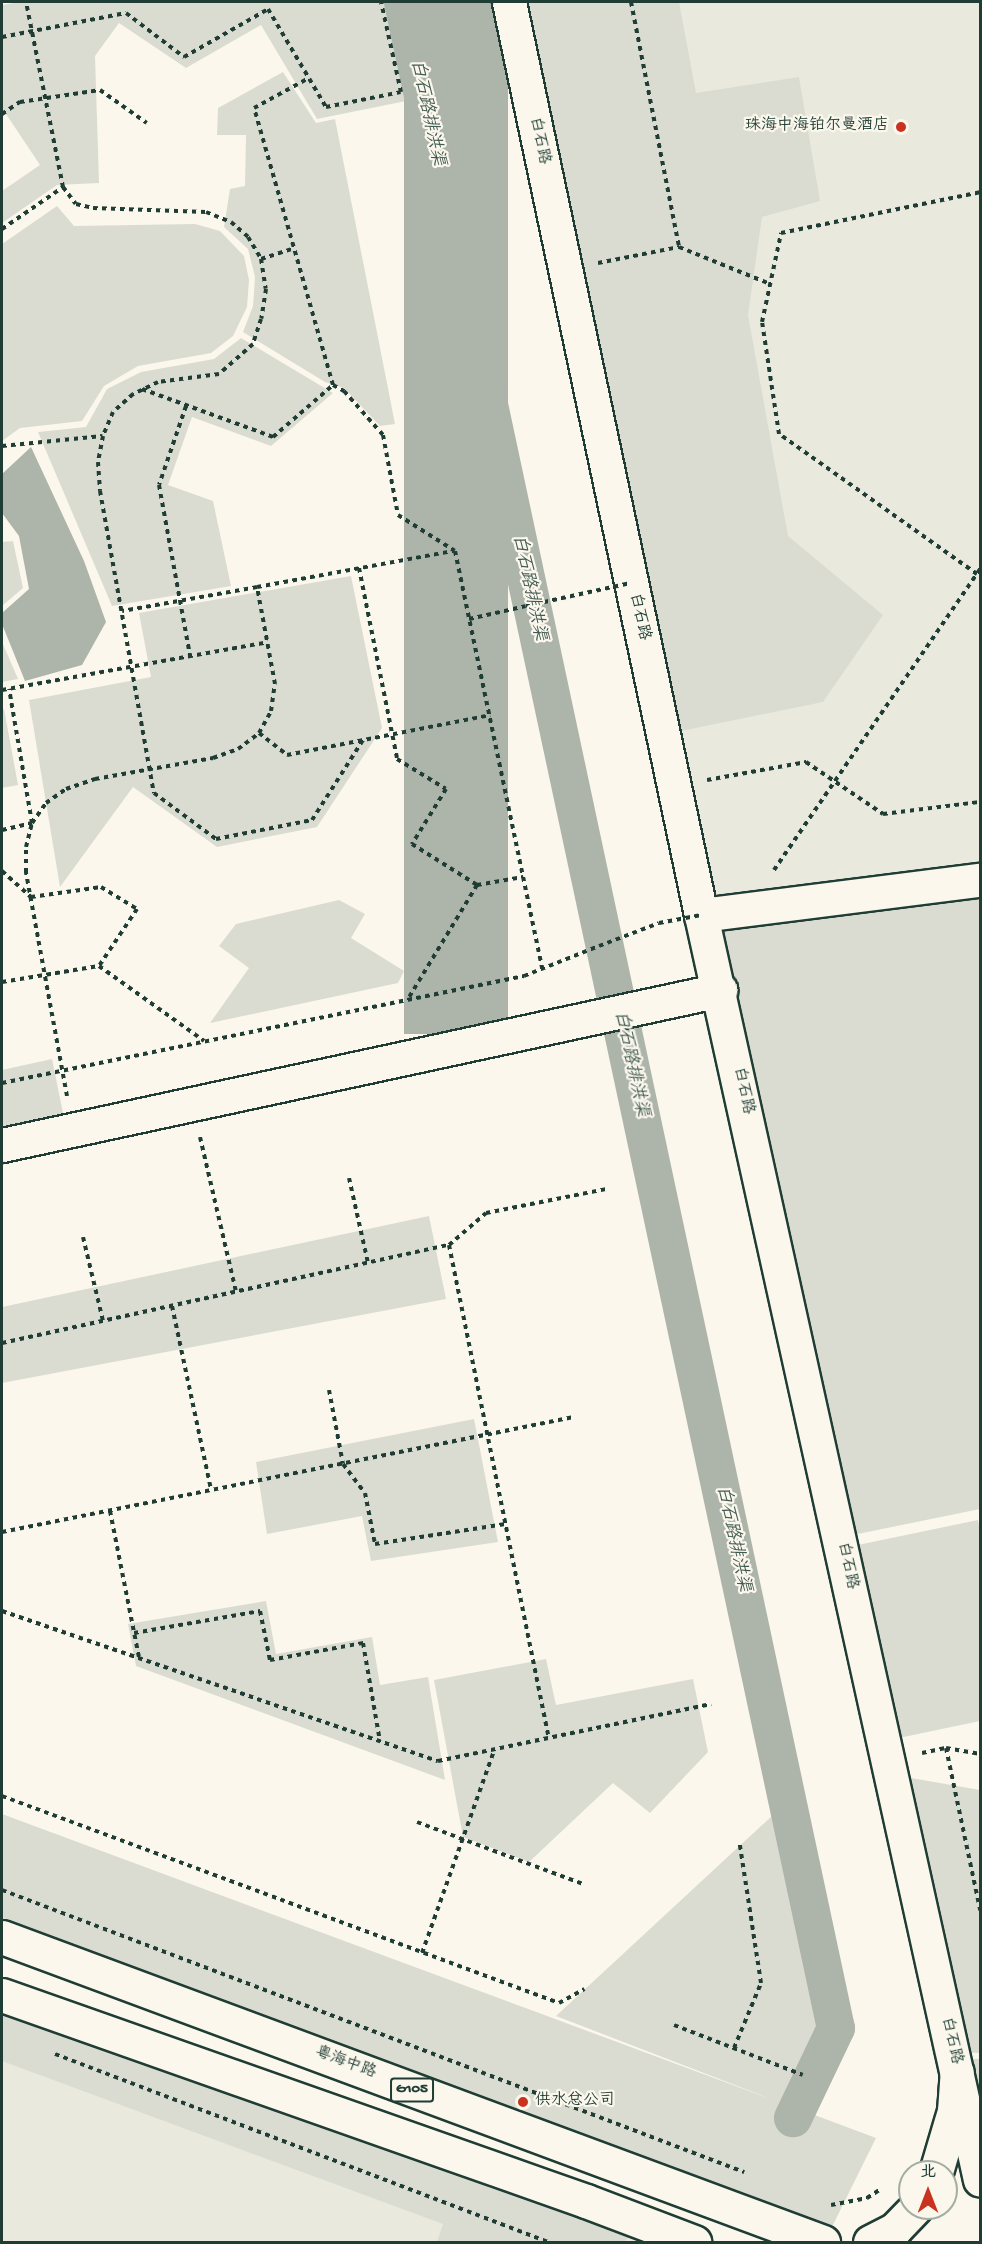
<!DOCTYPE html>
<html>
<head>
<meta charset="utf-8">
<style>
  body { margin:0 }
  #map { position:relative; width:982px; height:2244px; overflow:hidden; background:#fbf7ec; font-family:"Gochi Hand","LXGW WenKai TC",sans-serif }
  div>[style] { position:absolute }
  .built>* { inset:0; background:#eae9de }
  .green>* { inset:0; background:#dbdcd1 }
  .water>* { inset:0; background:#adb4aa; transform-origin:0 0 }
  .canal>* { height:38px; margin:-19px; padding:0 19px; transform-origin:19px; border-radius:19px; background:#adb4aa }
  .path>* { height:4px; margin-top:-2px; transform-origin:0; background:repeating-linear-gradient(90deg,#1f3d34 0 4.5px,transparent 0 9px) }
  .roads { filter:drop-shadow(2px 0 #1f3d34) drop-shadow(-2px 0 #1f3d34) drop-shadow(0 2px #1f3d34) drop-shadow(0 -2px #1f3d34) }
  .minor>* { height:33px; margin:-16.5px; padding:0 16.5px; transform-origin:16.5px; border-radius:16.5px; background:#fbf7ec }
  .major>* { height:33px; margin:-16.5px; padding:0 16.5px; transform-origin:16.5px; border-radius:16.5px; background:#fbf7ec }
  .highway>* { height:33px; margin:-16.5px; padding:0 16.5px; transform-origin:16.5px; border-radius:16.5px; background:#fbf7ec }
  .path-bridge>* { height:4px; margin-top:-2px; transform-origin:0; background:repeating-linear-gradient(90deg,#1f3d34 0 4.5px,transparent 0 9px) }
  .dots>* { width:16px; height:16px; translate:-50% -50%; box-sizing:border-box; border:3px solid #fbf7ec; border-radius:50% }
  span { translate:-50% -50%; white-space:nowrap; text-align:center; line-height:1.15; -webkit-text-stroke:4.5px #fbf7ec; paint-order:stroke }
  .shield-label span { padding:2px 4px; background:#fbf7ec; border:2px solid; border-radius:4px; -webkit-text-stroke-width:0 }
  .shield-label { font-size:15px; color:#1f3d34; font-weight:700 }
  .poi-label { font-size:16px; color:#1f3d34 }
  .right { translate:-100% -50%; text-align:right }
  .left { translate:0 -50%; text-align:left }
  .street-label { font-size:16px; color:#1f3d34 }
  .water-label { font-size:18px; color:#425b52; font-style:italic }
  .frame { position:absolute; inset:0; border:3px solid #1f3d34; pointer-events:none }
  .north { position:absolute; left:898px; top:2160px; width:60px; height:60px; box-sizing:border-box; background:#fbf7ec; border:2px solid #a3ada2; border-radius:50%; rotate:0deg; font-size:16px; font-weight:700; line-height:24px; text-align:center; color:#1f3d34 }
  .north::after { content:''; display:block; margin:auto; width:21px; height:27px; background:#c8321e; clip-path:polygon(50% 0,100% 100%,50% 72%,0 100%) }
</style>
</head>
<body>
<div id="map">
  <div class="built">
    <div style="clip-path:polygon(511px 2px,980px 2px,980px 878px,703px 913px)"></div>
    <div style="clip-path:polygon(2px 1986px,652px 2233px,639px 2242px,2px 2242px)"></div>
  </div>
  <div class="green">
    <div style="clip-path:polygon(20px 2px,389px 2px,411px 100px,317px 119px,261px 25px,186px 68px,119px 23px,95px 56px,99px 183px,57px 185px,2px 223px,2px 191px,40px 165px,2px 108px,2px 5px)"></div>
    <div style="clip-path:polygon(528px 2px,679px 2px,696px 93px,799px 77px,820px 201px,762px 217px,748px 315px,788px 536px,883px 615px,823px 702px,681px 731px)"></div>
    <div style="clip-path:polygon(283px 72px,316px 123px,335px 119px,395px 424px,380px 426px,344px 388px,325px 382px,243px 332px,253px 306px,255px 277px,248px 249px,224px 227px,230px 189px,245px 186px,246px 135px,217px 135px,218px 108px)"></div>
    <div style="clip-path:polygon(57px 206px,74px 226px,195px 224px,220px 231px,244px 256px,249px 280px,247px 307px,233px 336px,211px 353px,138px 366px,104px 386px,82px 421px,20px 428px,2px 441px,2px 244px)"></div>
    <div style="clip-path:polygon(241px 338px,333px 393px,271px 446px,192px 417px,168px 485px,213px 501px,231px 586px,112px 606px,38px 432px,86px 427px,107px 389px,141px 372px,214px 359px)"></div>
    <div style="clip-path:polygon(13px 541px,23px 588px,2px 606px,2px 542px)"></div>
    <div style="clip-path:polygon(351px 576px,382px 728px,317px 827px,217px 847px,133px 787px,60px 887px,29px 700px,151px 677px,139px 613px)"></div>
    <div style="clip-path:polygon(2px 642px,18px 679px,2px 682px)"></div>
    <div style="clip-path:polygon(4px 709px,18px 785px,2px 788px,2px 710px)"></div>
    <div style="clip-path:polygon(980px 883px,980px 1509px,843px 1537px,705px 919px)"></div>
    <div style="clip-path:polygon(339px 900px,365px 914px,351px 938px,404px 971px,398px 983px,210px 1023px,249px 968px,219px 946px,236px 924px)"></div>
    <div style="clip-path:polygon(52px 1059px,65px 1123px,2px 1136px,2px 1070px)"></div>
    <div style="clip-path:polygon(429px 1216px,446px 1299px,2px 1383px,2px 1307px)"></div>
    <div style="clip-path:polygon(474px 1419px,498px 1542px,371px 1561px,362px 1516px,267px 1534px,256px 1462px)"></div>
    <div style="clip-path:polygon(978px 1520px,980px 1533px,980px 1721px,894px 1739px,853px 1546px)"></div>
    <div style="clip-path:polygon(266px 1601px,276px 1654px,372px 1637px,380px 1685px,428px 1677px,445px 1780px,136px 1666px,128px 1624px)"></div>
    <div style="clip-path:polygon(546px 1659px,556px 1705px,693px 1679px,708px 1752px,650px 1813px,613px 1783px,529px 1862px,463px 1837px,434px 1680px)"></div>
    <div style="clip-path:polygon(894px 1775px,980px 1790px,980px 2053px,955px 2052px)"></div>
    <div style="clip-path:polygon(786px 1803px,835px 2028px,796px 2108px,876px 2138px,826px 2239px,2px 1930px,2px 1814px,771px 2099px,556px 2016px)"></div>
    <div style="clip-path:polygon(2px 1991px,636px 2233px,623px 2242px,437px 2242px,443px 2224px,2px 2061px)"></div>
    <div style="clip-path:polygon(961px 2059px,980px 2059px,980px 2145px)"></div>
  </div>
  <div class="water">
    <div style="left:404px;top:2px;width:104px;height:1032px"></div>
    <div style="clip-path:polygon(31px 447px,84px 561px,106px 622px,82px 665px,25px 681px,2px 624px,2px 613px,29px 589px,19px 536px,2px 513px,2px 474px)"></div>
  </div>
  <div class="canal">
    <div style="left:403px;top:2px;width:2072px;rotate:77.94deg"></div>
    <div style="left:836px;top:2028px;width:100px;rotate:115.5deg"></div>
  </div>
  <div class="path">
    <div style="left:631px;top:2px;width:250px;rotate:78.9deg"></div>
    <div style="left:679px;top:247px;width:98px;rotate:22.1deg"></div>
    <div style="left:2px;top:37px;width:126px;rotate:-11deg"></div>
    <div style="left:126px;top:13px;width:73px;rotate:37.2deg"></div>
    <div style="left:184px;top:57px;width:97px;rotate:-29.7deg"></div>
    <div style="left:268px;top:9px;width:114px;rotate:59.4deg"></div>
    <div style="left:326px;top:107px;width:76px;rotate:-11.3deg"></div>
    <div style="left:401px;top:92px;width:92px;rotate:-102.5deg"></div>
    <div style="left:2px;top:114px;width:22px;rotate:-34deg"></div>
    <div style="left:20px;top:102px;width:81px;rotate:-8.5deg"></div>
    <div style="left:100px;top:90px;width:57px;rotate:35.1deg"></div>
    <div style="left:63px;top:187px;width:21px;rotate:53deg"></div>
    <div style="left:76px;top:204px;width:17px;rotate:13deg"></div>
    <div style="left:93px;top:208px;width:113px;rotate:2deg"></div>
    <div style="left:206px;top:212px;width:27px;rotate:22deg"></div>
    <div style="left:231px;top:222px;width:23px;rotate:41deg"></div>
    <div style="left:248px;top:237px;width:26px;rotate:59deg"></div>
    <div style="left:261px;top:259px;width:30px;rotate:81deg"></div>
    <div style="left:266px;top:289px;width:30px;rotate:99deg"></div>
    <div style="left:261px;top:319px;width:26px;rotate:108deg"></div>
    <div style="left:253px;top:344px;width:45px;rotate:138.6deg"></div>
    <div style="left:219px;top:374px;width:62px;rotate:172.5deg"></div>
    <div style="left:158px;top:382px;width:28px;rotate:154deg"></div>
    <div style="left:133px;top:394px;width:27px;rotate:138deg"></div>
    <div style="left:113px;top:412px;width:26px;rotate:113deg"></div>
    <div style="left:103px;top:436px;width:26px;rotate:101deg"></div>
    <div style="left:98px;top:462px;width:29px;rotate:86deg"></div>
    <div style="left:100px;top:491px;width:307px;rotate:79.9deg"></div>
    <div style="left:154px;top:793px;width:77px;rotate:36.6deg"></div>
    <div style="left:216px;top:839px;width:98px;rotate:-11.2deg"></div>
    <div style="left:312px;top:820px;width:95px;rotate:-57.5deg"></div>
    <div style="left:2px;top:229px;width:74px;rotate:-34.5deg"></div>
    <div style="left:63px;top:187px;width:189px;rotate:-101.3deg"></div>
    <div style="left:261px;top:259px;width:35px;rotate:-18deg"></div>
    <div style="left:598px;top:263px;width:83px;rotate:-11.2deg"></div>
    <div style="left:333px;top:385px;width:13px;rotate:29deg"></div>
    <div style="left:344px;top:391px;width:59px;rotate:48.4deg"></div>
    <div style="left:383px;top:435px;width:81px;rotate:79.4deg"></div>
    <div style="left:398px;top:515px;width:67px;rotate:32.3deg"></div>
    <div style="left:455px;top:551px;width:426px;rotate:78.2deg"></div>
    <div style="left:142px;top:389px;width:140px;rotate:20.1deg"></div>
    <div style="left:273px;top:437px;width:79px;rotate:-40.9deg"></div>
    <div style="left:333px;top:385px;width:288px;rotate:-105.9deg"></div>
    <div style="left:254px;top:108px;width:63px;rotate:-28.6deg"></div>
    <div style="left:186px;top:406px;width:83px;rotate:108.9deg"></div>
    <div style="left:159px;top:485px;width:174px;rotate:79.7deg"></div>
    <div style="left:2px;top:446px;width:101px;rotate:-5.7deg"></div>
    <div style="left:359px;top:568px;width:195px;rotate:78.7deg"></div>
    <div style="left:397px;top:759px;width:57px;rotate:31.5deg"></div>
    <div style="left:446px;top:789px;width:65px;rotate:121.7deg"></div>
    <div style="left:412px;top:844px;width:77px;rotate:32.2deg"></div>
    <div style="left:477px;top:885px;width:133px;rotate:121.2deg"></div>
    <div style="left:977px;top:574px;width:242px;rotate:-144.7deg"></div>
    <div style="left:779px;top:434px;width:113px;rotate:-98.6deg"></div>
    <div style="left:762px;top:322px;width:91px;rotate:-77.9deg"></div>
    <div style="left:781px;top:233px;width:203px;rotate:-11.6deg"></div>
    <div style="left:257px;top:587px;width:200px;rotate:-10.4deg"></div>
    <div style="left:469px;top:619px;width:58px;rotate:-12.8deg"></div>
    <div style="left:2px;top:690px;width:270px;rotate:-10.2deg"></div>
    <div style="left:259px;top:733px;width:36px;rotate:38deg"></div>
    <div style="left:287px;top:755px;width:207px;rotate:-11.1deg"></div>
    <div style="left:707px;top:780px;width:101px;rotate:-10.3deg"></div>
    <div style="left:806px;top:762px;width:93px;rotate:34deg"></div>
    <div style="left:883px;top:814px;width:98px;rotate:-7.1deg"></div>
    <div style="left:2px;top:830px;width:31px;rotate:-13deg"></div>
    <div style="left:32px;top:823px;width:136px;rotate:-99.7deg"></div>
    <div style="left:774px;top:870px;width:365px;rotate:-55.6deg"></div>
    <div style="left:2px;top:871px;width:39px;rotate:42deg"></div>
    <div style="left:31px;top:897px;width:71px;rotate:-8.1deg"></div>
    <div style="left:101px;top:887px;width:42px;rotate:31.4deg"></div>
    <div style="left:137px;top:909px;width:69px;rotate:123.7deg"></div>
    <div style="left:477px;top:885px;width:47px;rotate:-9.9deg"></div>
    <div style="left:2px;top:982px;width:98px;rotate:-9.4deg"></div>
    <div style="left:99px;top:966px;width:129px;rotate:35.5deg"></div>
    <div style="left:2px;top:1083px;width:533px;rotate:-11.58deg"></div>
    <div style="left:524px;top:976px;width:81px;rotate:-21.8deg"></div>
    <div style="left:67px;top:1096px;width:228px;rotate:-100.4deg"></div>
    <div style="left:26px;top:872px;width:25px;rotate:-90deg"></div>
    <div style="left:26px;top:847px;width:25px;rotate:-76deg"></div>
    <div style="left:32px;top:823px;width:24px;rotate:-55deg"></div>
    <div style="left:46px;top:803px;width:24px;rotate:-35deg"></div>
    <div style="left:66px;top:789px;width:31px;rotate:-19deg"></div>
    <div style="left:95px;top:779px;width:120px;rotate:-10.1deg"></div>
    <div style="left:213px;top:758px;width:27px;rotate:-20deg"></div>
    <div style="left:238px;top:749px;width:26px;rotate:-37deg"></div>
    <div style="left:259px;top:733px;width:25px;rotate:-61deg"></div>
    <div style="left:271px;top:711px;width:27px;rotate:-82deg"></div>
    <div style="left:275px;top:684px;width:99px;rotate:-100.5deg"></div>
    <div style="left:257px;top:587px;width:137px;rotate:169.9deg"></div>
    <div style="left:200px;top:1137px;width:159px;rotate:76.9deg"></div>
    <div style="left:349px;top:1178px;width:87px;rotate:77.4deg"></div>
    <div style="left:83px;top:1237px;width:86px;rotate:76.6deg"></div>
    <div style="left:449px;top:1245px;width:49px;rotate:-40.9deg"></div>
    <div style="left:486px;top:1213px;width:122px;rotate:-11.3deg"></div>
    <div style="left:172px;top:1306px;width:188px;rotate:78deg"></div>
    <div style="left:2px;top:1343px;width:458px;rotate:-12.4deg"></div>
    <div style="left:449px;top:1245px;width:504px;rotate:78.56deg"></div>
    <div style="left:329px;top:1390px;width:75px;rotate:79.3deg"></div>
    <div style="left:343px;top:1464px;width:36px;rotate:53deg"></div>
    <div style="left:365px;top:1493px;width:52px;rotate:78.9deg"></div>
    <div style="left:375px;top:1544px;width:132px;rotate:-8.7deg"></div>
    <div style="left:110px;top:1511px;width:149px;rotate:78.8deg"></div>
    <div style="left:2px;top:1532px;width:583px;rotate:-11.37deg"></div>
    <div style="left:2px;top:1611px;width:461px;rotate:19deg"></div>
    <div style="left:438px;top:1761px;width:279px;rotate:-11.8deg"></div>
    <div style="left:134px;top:1633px;width:128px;rotate:-9.9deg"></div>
    <div style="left:260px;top:1611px;width:50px;rotate:78.5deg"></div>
    <div style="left:270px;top:1660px;width:95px;rotate:-10.4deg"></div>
    <div style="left:363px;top:1643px;width:99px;rotate:80.2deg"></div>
    <div style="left:946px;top:1748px;width:166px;rotate:78.1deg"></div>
    <div style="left:922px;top:1753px;width:25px;rotate:-12deg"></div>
    <div style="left:946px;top:1748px;width:35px;rotate:10deg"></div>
    <div style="left:2px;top:1796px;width:594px;rotate:20.39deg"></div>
    <div style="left:559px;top:2003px;width:29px;rotate:-29deg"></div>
    <div style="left:417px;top:1822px;width:177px;rotate:20.5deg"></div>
    <div style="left:2px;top:1890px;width:794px;rotate:20.81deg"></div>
    <div style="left:422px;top:1953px;width:214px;rotate:-70.4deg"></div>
    <div style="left:674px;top:2025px;width:138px;rotate:21.2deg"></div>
    <div style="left:734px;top:2048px;width:70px;rotate:-67.4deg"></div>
    <div style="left:761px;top:1983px;width:140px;rotate:-98.7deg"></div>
    <div style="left:55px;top:2054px;width:528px;rotate:20.87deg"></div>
    <div style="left:831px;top:2205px;width:37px;rotate:-11deg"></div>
    <div style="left:867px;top:2198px;width:17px;rotate:-33deg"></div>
  </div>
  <div class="roads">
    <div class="minor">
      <div style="left:701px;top:915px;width:281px;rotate:-7.2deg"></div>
      <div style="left:2px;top:1145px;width:735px;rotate:-12.18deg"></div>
    </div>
    <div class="major">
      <div style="left:509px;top:2px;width:933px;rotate:78.12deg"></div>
      <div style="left:701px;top:915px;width:1295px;rotate:77.56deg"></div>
    </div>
    <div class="highway">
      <div style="left:2px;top:1937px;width:876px;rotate:20.38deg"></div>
      <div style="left:2px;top:1995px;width:619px;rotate:19.43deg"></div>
      <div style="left:586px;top:2201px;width:116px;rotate:20.8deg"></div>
      <div style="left:936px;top:2172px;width:64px;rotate:-73.6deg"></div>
      <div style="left:954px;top:2111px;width:39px;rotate:-86deg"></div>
      <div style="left:870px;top:2242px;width:28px;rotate:-27deg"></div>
      <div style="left:895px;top:2229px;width:29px;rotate:-46deg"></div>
    </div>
  </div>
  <div class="path-bridge">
    <div style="left:526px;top:606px;width:107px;rotate:-12.4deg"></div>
    <div style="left:599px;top:946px;width:64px;rotate:-21deg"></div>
    <div style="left:659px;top:923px;width:43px;rotate:-10.8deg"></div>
  </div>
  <div class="dots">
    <div style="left:901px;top:127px;background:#c8321e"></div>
    <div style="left:523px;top:2102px;background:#c8321e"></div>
  </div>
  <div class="shield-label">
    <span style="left:412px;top:2090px">G105</span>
  </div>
  <div class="poi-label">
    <span class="right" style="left:889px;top:127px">珠海中海铂尔曼酒店</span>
    <span class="left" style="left:535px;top:2102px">供水总公司</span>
  </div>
  <div class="street-label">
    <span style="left:538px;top:141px;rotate:78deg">白石路</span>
    <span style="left:638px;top:617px;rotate:78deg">白石路</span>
    <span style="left:742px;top:1091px;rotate:78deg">白石路</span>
    <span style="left:846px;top:1566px;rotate:78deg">白石路</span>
    <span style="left:950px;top:2041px;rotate:77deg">白石路</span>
    <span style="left:345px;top:2064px;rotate:20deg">粤海中路</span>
  </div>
  <div class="water-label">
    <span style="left:426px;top:113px;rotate:78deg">白石路排洪渠</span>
    <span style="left:528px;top:588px;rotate:78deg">白石路排洪渠</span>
    <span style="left:630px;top:1064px;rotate:78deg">白石路排洪渠</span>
    <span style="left:732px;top:1539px;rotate:78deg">白石路排洪渠</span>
  </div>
  <div class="frame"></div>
  <div class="north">北</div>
</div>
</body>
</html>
